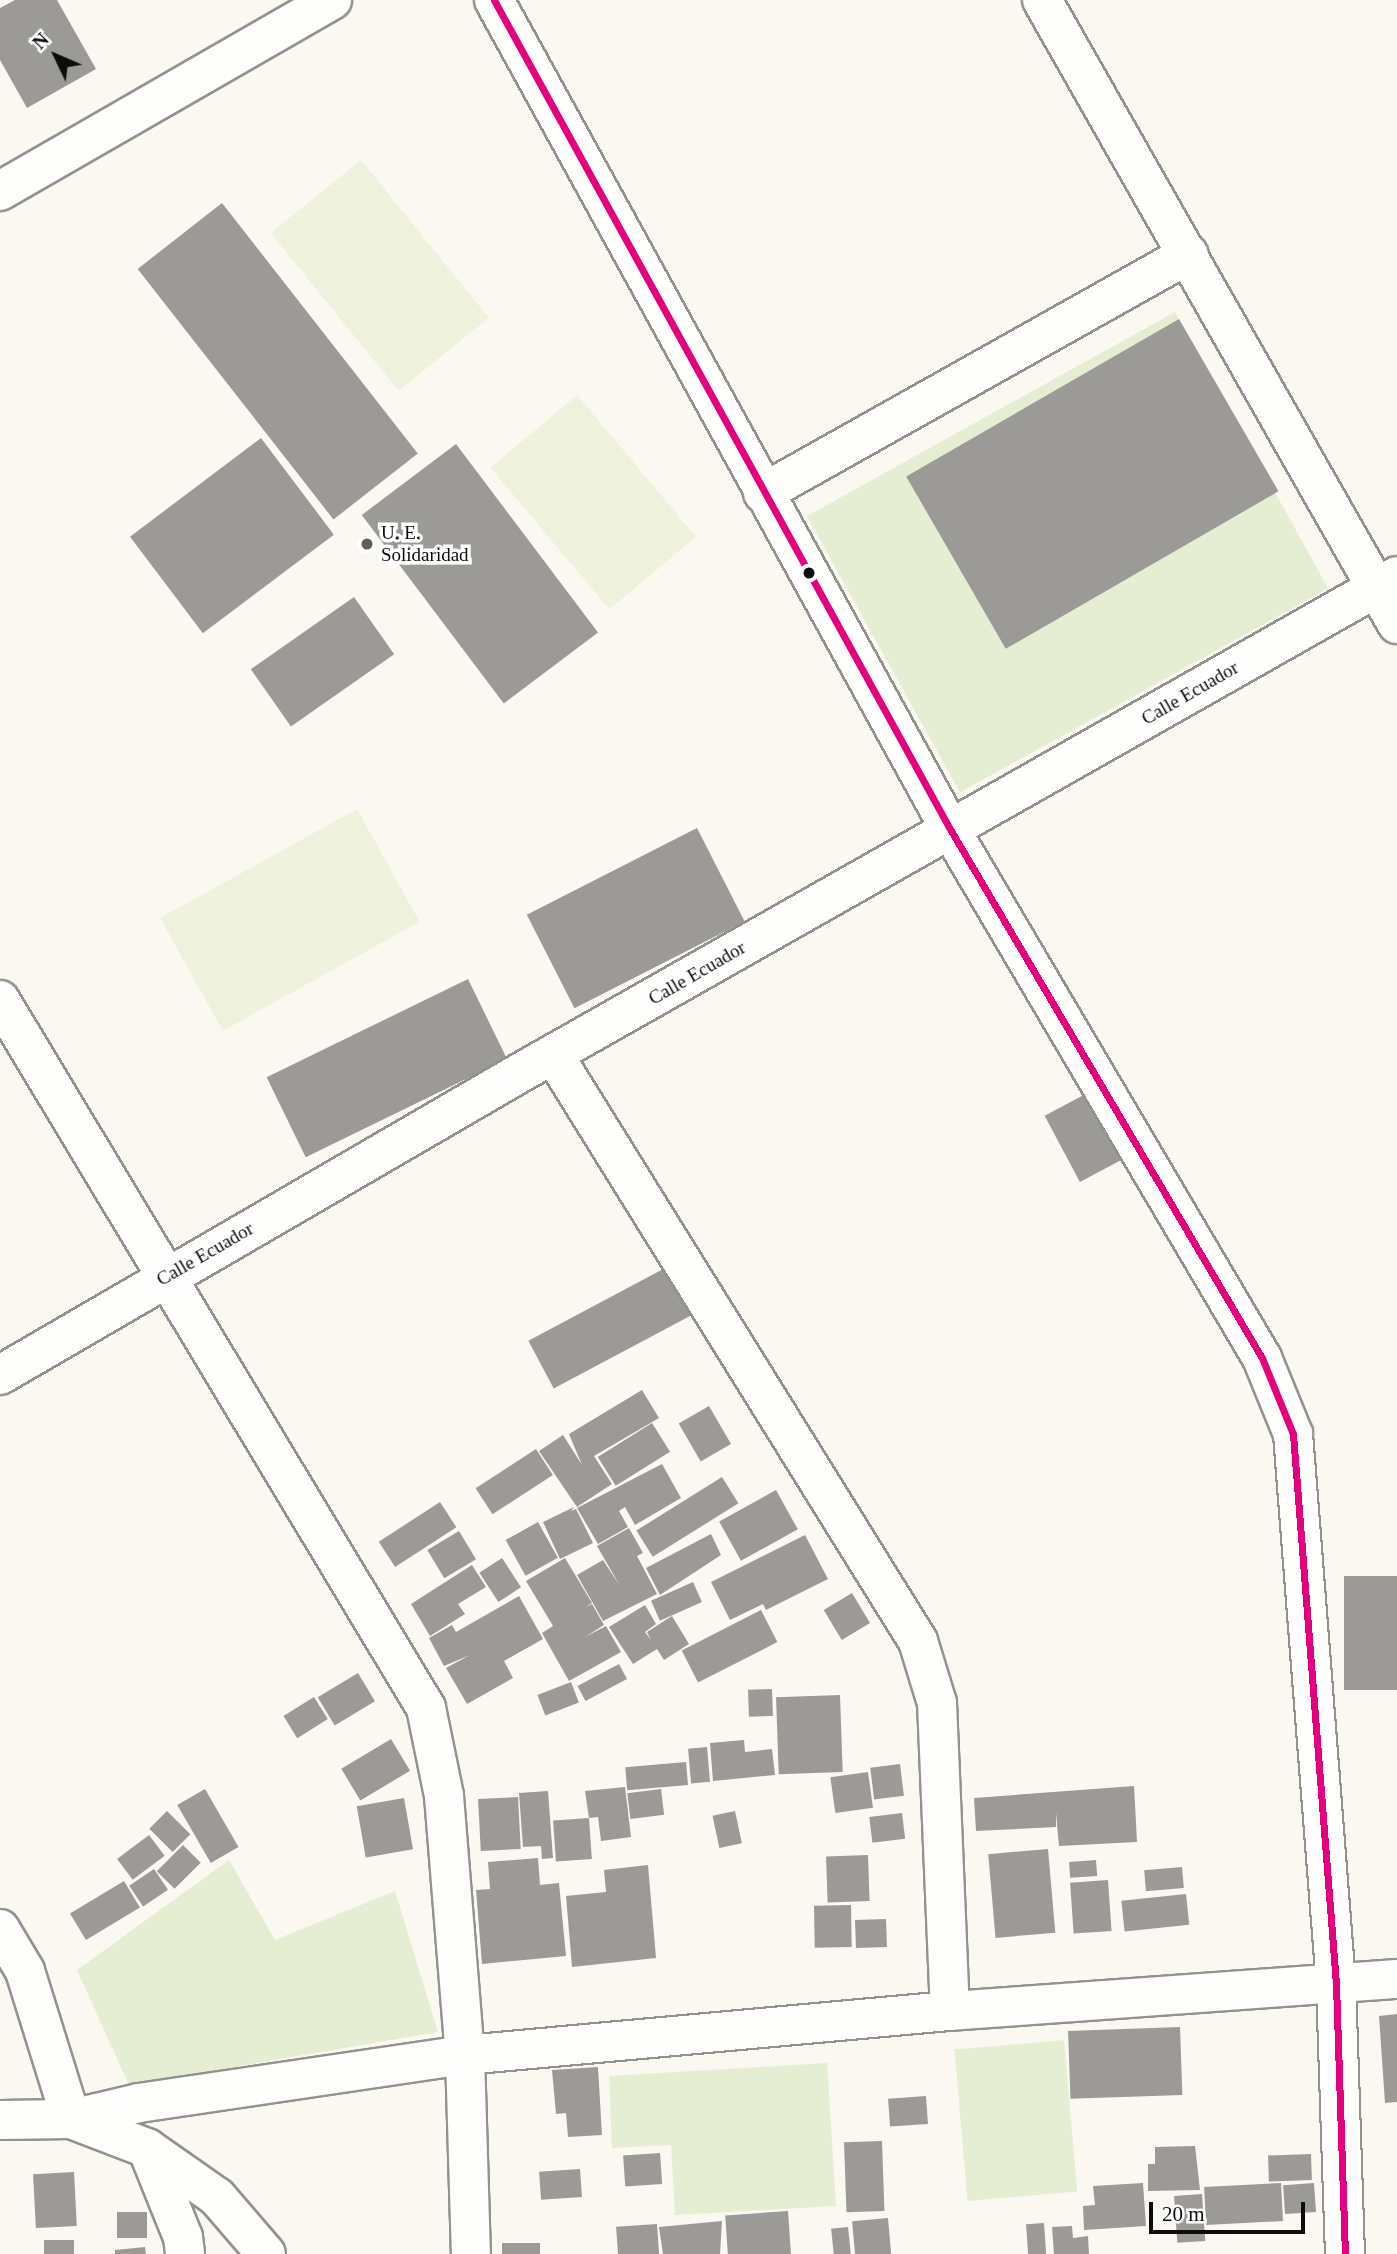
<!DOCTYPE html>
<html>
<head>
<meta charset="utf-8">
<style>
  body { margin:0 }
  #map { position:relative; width:1397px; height:2254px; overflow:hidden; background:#faf8f1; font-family:"Times New Roman",serif }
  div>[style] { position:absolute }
  .green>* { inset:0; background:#e5eed2; transform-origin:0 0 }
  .pitch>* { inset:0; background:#eef2dc; transform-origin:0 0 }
  .building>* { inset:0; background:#9c9a97; transform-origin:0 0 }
  .roads { filter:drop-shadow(2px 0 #93928f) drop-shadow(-2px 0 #93928f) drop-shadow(0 2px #93928f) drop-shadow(0 -2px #93928f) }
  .minor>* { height:38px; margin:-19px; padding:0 19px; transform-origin:19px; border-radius:19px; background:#fefefd }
  .bus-1>* { height:7px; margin:-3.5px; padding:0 3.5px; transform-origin:3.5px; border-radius:3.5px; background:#e5007d }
  .dots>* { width:19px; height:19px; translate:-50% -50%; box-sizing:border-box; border:4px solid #fff; border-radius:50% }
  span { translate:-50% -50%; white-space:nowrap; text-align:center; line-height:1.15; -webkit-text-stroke:7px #fff; paint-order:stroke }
  .poi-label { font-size:19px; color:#0c0c0c }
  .left { translate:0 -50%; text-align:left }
  .street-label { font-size:19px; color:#0c0c0c }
  .north { position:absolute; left:21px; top:21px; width:70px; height:70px; -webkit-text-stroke:5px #fff; paint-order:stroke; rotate:314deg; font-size:19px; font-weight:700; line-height:28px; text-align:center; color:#0c0c0c }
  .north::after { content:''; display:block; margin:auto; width:24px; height:32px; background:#0c0c0c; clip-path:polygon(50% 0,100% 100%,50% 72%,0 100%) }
  .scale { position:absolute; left:1149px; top:2202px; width:156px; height:32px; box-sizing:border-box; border:4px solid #0c0c0c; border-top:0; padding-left:9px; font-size:21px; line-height:24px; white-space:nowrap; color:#0c0c0c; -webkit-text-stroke:5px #fff; paint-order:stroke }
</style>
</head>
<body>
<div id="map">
  <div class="green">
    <div style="left:1175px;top:312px;width:316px;height:421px;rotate:61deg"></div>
    <div style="clip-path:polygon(229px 1860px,275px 1940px,395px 1891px,438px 2032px,129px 2085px,77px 1970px)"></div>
    <div style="left:1064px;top:2040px;width:152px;height:110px;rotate:85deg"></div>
    <div style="clip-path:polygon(827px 2063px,836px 2206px,675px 2215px,671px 2145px,612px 2148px,609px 2076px)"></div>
  </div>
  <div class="pitch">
    <div style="left:361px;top:160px;width:203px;height:116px;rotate:51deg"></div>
    <div style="left:577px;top:395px;width:185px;height:113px;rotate:50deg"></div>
    <div style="left:357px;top:809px;width:129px;height:225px;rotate:61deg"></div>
  </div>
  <div class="building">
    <div style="clip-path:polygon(15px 0,57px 0,96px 69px,27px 108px,0 60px,0 8px)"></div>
    <div style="left:222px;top:203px;width:318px;height:107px;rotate:52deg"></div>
    <div style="left:1179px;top:319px;width:199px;height:315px;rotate:60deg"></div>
    <div style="left:261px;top:438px;width:121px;height:164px;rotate:53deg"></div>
    <div style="left:456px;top:444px;width:236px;height:118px;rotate:53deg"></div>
    <div style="left:354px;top:597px;width:70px;height:126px;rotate:55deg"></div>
    <div style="left:697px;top:828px;width:105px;height:191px;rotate:63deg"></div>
    <div style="left:468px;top:979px;width:89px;height:224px;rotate:64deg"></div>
    <div style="left:1095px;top:1089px;width:75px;height:57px;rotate:62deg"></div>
    <div style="left:667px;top:1267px;width:54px;height:157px;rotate:62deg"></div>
    <div style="clip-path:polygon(642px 1390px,659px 1418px,594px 1456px,612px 1484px,577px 1507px,539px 1451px,563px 1435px,582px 1465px,569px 1434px)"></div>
    <div style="left:709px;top:1406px;width:44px;height:35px;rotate:60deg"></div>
    <div style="left:652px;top:1423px;width:34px;height:64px;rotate:58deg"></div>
    <div style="left:536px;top:1449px;width:31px;height:72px;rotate:57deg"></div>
    <div style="clip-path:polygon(662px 1464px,681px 1498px,635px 1525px,625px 1507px,619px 1511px,628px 1527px,598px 1544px,577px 1508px)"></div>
    <div style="left:722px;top:1477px;width:31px;height:101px;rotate:58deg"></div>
    <div style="left:776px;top:1490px;width:45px;height:65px;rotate:61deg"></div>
    <div style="left:440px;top:1502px;width:30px;height:73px;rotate:57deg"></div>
    <div style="clip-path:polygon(574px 1507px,571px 1511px,576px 1509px,593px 1543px,560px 1559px,543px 1522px)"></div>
    <div style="left:538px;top:1522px;width:41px;height:37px;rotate:61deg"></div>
    <div style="clip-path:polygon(629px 1528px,643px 1553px,637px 1556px,657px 1594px,603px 1621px,577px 1575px,603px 1560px,620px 1586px,597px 1546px)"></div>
    <div style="left:459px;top:1531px;width:33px;height:37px;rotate:59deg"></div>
    <div style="clip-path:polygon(711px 1534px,721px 1555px,660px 1595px,646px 1568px)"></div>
    <div style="clip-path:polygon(805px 1535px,828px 1579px,766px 1610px,763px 1604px,730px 1620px,711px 1582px)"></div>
    <div style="left:502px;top:1558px;width:35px;height:27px;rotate:57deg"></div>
    <div style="clip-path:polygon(565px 1558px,592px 1603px,585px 1607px,592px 1604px,604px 1625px,585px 1637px,606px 1626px,621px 1652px,569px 1681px,542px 1633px,553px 1626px,526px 1581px)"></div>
    <div style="clip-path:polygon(472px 1565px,486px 1587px,458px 1604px,465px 1614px,430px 1636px,411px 1604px)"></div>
    <div style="left:1397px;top:1576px;width:114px;height:53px;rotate:90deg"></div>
    <div style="left:693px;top:1582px;width:22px;height:46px;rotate:66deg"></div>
    <div style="left:852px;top:1593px;width:35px;height:33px;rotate:59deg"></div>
    <div style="clip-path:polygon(519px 1596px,543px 1639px,504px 1661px,513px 1678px,467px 1704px,446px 1668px,470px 1655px,444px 1666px,429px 1638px,452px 1625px,456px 1632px)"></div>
    <div style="clip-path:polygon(645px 1605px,656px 1624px,645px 1632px,651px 1640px,647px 1632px,672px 1616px,689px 1644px,664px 1660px,657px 1649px,633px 1664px,609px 1627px)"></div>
    <div style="left:761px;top:1610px;width:36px;height:89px;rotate:63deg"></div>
    <div style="left:619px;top:1664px;width:17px;height:47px;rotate:62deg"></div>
    <div style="left:358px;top:1673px;width:33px;height:47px;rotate:59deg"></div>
    <div style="left:571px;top:1682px;width:22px;height:36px;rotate:69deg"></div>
    <div style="left:772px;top:1689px;width:27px;height:24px;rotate:88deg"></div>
    <div style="left:840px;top:1695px;width:77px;height:64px;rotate:88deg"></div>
    <div style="left:314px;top:1697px;width:26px;height:36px;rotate:58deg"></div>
    <div style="left:391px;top:1739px;width:37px;height:58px;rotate:59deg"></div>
    <div style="clip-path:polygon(744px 1740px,745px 1752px,772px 1749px,775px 1775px,713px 1781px,710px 1743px)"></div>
    <div style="left:707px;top:1747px;width:35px;height:19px;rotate:85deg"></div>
    <div style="left:686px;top:1762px;width:23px;height:61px;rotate:85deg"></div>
    <div style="left:900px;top:1764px;width:32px;height:30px;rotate:83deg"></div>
    <div style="left:868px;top:1772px;width:36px;height:38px;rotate:82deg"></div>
    <div style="clip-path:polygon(1134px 1786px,1137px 1842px,1059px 1846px,1056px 1813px,1056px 1827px,976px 1831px,974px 1798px)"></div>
    <div style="clip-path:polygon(625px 1787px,631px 1837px,601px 1841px,598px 1817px,589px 1818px,585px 1791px)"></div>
    <div style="left:205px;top:1789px;width:67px;height:32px;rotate:60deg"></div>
    <div style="left:661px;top:1789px;width:26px;height:34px;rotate:83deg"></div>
    <div style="clip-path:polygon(548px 1791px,553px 1858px,542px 1859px,541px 1846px,523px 1847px,519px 1793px)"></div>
    <div style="left:518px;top:1797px;width:52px;height:40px;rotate:87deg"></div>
    <div style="left:404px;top:1798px;width:52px;height:48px;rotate:80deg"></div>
    <div style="left:167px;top:1811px;width:33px;height:25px;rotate:45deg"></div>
    <div style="left:735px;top:1811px;width:33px;height:23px;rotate:78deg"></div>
    <div style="left:902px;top:1813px;width:26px;height:33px;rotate:83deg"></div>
    <div style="left:589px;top:1818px;width:41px;height:36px;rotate:86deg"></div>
    <div style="left:149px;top:1835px;width:26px;height:40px;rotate:53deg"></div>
    <div style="left:183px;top:1845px;width:25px;height:37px;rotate:45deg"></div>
    <div style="left:1048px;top:1849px;width:84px;height:60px;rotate:85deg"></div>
    <div style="left:868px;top:1855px;width:46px;height:42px;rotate:88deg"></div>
    <div style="clip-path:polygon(538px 1858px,540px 1885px,559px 1883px,566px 1956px,482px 1964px,476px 1890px,490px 1889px,488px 1862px)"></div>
    <div style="left:1096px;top:1860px;width:16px;height:27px;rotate:86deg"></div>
    <div style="clip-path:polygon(648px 1865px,656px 1958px,572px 1967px,566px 1896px,606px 1892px,604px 1870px)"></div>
    <div style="left:1182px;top:1867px;width:21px;height:38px;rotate:85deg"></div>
    <div style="left:154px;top:1869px;width:25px;height:30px;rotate:56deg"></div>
    <div style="left:1108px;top:1880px;width:51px;height:38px;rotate:86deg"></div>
    <div style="left:124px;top:1881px;width:31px;height:63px;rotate:59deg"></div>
    <div style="left:1186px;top:1894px;width:31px;height:65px;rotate:84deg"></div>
    <div style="left:851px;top:1905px;width:42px;height:37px;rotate:89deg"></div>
    <div style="left:886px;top:1919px;width:28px;height:31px;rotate:88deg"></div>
    <div style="clip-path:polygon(1397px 2014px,1397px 2102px,1385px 2103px,1379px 2016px)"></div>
    <div style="left:1180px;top:2027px;width:68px;height:112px;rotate:88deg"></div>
    <div style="clip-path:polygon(598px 2067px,602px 2135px,568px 2137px,566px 2113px,556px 2114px,552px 2070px)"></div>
    <div style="left:926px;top:2096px;width:28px;height:38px;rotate:86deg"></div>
    <div style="left:882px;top:2141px;width:70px;height:38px;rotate:88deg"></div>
    <div style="clip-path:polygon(1195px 2146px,1200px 2190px,1148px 2191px,1148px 2164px,1155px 2164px,1155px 2147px)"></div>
    <div style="left:660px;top:2153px;width:31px;height:37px;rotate:86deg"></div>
    <div style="left:1311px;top:2154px;width:26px;height:43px;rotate:88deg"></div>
    <div style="left:580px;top:2169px;width:28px;height:41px;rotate:86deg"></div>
    <div style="left:74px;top:2172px;width:54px;height:41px;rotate:87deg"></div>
    <div style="clip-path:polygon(1143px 2183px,1146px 2226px,1084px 2230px,1083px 2206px,1095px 2205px,1093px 2186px)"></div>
    <div style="left:1281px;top:2183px;width:38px;height:77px;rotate:87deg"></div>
    <div style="left:1314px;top:2183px;width:29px;height:31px;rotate:86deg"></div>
    <div style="left:1202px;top:2194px;width:47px;height:28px;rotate:86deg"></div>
    <div style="left:788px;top:2211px;width:43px;height:63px;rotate:86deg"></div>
    <div style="left:117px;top:2212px;width:30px;height:26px"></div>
    <div style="left:888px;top:2218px;width:36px;height:36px;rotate:85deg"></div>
    <div style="clip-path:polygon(722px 2221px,720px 2254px,663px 2254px,659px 2227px)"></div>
    <div style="left:1044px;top:2223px;width:31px;height:18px;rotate:86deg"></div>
    <div style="left:657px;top:2224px;width:30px;height:41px;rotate:86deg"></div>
    <div style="clip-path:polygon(1072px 2226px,1073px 2238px,1088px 2236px,1089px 2254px,1054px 2254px,1052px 2227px)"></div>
    <div style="left:848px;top:2227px;width:27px;height:17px;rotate:84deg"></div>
    <div style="left:74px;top:2240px;width:14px;height:30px;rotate:90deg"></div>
    <div style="left:540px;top:2243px;width:11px;height:38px;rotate:90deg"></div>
    <div style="clip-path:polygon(145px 2247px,146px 2254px,115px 2254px,115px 2250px)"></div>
  </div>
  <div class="roads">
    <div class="minor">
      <div style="left:494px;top:0;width:946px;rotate:61.19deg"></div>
      <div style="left:950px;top:829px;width:614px;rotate:59.47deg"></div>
      <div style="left:1262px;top:1358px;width:82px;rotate:67.8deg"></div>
      <div style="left:1293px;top:1434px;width:552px;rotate:85.53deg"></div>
      <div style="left:1336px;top:1984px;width:270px;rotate:88.1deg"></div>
      <div style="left:1042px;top:0;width:718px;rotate:60.36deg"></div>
      <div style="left:0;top:191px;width:383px;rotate:-29.9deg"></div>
      <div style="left:763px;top:493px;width:488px;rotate:-29.3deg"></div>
      <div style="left:0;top:1000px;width:826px;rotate:58.96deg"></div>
      <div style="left:426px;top:1708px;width:90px;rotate:78.4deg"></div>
      <div style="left:444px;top:1796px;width:260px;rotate:85.4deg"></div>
      <div style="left:465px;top:2055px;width:199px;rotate:88.3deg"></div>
      <div style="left:553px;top:1054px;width:691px;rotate:58.13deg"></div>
      <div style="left:918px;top:1641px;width:65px;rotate:73deg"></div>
      <div style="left:937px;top:1703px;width:308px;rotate:87.6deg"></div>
      <div style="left:0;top:1375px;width:599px;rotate:-30.16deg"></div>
      <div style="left:518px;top:1074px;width:1010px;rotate:-29.53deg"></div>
      <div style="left:0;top:1929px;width:49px;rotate:59.2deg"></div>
      <div style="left:25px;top:1971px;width:155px;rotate:72.7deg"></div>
      <div style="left:71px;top:2119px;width:81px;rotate:20.9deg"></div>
      <div style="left:147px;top:2148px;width:96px;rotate:68deg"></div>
      <div style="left:183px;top:2237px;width:17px;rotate:83deg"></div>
      <div style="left:0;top:2120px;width:71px;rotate:-0.8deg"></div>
      <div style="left:71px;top:2119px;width:70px;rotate:-13.2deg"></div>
      <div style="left:139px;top:2103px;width:330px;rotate:-8.4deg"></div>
      <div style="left:465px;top:2055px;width:487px;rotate:-5.2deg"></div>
      <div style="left:950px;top:2011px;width:448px;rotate:-4.1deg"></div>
      <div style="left:147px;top:2148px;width:85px;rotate:35deg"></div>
      <div style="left:217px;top:2197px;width:75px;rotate:49.3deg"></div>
    </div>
  </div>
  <div class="bus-1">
    <div style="left:494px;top:0;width:946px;rotate:61.19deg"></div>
    <div style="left:950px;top:829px;width:614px;rotate:59.47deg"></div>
    <div style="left:1262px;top:1358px;width:82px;rotate:67.8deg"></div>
    <div style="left:1293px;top:1434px;width:552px;rotate:85.53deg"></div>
    <div style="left:1336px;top:1984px;width:270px;rotate:88.1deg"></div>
  </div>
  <div class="dots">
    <div style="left:367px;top:544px;background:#5f5f5c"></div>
    <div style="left:809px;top:573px;background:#0c0c0c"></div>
  </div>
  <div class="poi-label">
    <span class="left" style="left:381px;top:544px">U. E.<br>Solidaridad</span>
  </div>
  <div class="street-label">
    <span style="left:1190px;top:693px;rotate:-30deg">Calle Ecuador</span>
    <span style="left:697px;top:973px;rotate:-30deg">Calle Ecuador</span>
    <span style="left:205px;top:1254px;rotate:-30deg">Calle Ecuador</span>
  </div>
  <div class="north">N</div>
  <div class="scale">20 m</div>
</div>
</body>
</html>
